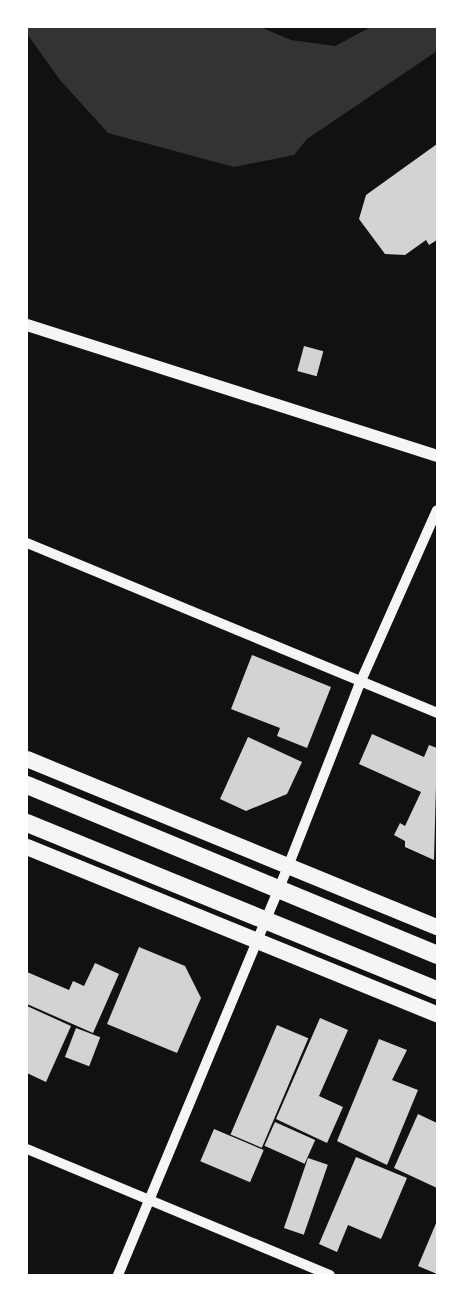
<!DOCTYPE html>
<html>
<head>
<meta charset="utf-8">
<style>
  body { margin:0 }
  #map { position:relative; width:464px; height:1302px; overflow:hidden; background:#111; font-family:"Space Grotesk",sans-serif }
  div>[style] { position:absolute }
  .water>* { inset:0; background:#333 }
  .building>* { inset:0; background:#d3d3d3; transform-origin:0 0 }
  .tertiary>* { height:10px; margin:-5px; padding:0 5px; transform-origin:5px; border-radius:5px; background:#f5f5f5 }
  .secondary>* { height:12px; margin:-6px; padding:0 6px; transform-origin:6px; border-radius:6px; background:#f5f5f5 }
  .trunk>* { height:16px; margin:-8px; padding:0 8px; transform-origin:8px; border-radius:8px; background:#f5f5f5 }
  .motorway>* { height:18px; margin:-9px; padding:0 9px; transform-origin:9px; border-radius:9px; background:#f5f5f5 }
  span { translate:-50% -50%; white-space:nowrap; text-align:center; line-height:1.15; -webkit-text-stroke:4.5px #fff; paint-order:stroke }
  .frame { position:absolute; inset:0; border:28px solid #fff; pointer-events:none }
</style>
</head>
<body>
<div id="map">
  <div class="water">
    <div style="clip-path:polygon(27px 27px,260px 27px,291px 40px,335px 46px,371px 27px,437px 27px,437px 51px,307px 139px,294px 155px,234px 167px,108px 133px,60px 80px,27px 34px)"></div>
  </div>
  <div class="building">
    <div style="clip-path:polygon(437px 144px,437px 240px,429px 245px,426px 240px,405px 255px,385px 254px,359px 219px,366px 195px)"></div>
    <div style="left:304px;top:346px;width:20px;height:26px;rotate:15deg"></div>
    <div style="clip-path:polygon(252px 655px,331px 687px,307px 748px,277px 736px,280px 728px,231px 709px)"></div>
    <div style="clip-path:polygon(372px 734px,424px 757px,429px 745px,437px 748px,434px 860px,405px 847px,405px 841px,394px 835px,400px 823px,405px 826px,421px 792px,359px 764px)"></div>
    <div style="clip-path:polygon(248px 737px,302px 762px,287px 794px,246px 811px,220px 799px)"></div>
    <div style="clip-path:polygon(139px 947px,185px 966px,201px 998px,177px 1053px,107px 1024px)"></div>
    <div style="clip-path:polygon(95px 963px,119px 974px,93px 1033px,27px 1004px,27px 972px,69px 990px,73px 981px,84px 986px)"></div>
    <div style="clip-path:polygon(27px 1006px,71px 1026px,46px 1082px,27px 1073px)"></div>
    <div style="clip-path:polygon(320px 1018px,348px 1030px,319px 1096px,343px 1107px,327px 1143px,276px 1119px)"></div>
    <div style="left:277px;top:1025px;width:34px;height:119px;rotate:23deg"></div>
    <div style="left:76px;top:1028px;width:26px;height:31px;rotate:21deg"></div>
    <div style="clip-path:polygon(379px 1039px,407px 1050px,392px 1080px,418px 1090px,387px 1165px,337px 1141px)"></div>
    <div style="clip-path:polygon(418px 1114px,437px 1123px,437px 1188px,394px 1168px)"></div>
    <div style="left:275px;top:1122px;width:44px;height:26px;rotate:24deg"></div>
    <div style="left:214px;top:1129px;width:54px;height:35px;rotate:23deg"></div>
    <div style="clip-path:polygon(356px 1157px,407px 1178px,381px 1239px,348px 1225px,337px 1252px,319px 1244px)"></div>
    <div style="left:308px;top:1158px;width:21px;height:74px;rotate:19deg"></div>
    <div style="clip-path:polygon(437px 1221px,437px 1274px,418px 1266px)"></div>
  </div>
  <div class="tertiary">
    <div style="left:27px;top:543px;width:444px;rotate:22.5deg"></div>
    <div style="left:27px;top:1149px;width:328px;rotate:22.6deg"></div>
    <div style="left:118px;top:1275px;width:445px;rotate:-67.4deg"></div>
    <div style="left:289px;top:864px;width:194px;rotate:-68.6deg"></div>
    <div style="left:360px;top:683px;width:189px;rotate:-66deg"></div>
  </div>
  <div class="secondary">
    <div style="left:27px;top:325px;width:430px;rotate:17.7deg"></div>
  </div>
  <div class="trunk">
    <div style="left:27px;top:759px;width:443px;rotate:22.3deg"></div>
    <div style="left:27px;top:847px;width:443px;rotate:22.2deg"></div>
  </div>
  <div class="motorway">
    <div style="left:27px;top:785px;width:444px;rotate:22.5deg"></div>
    <div style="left:27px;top:823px;width:443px;rotate:22.2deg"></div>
  </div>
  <div class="frame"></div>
</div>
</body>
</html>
